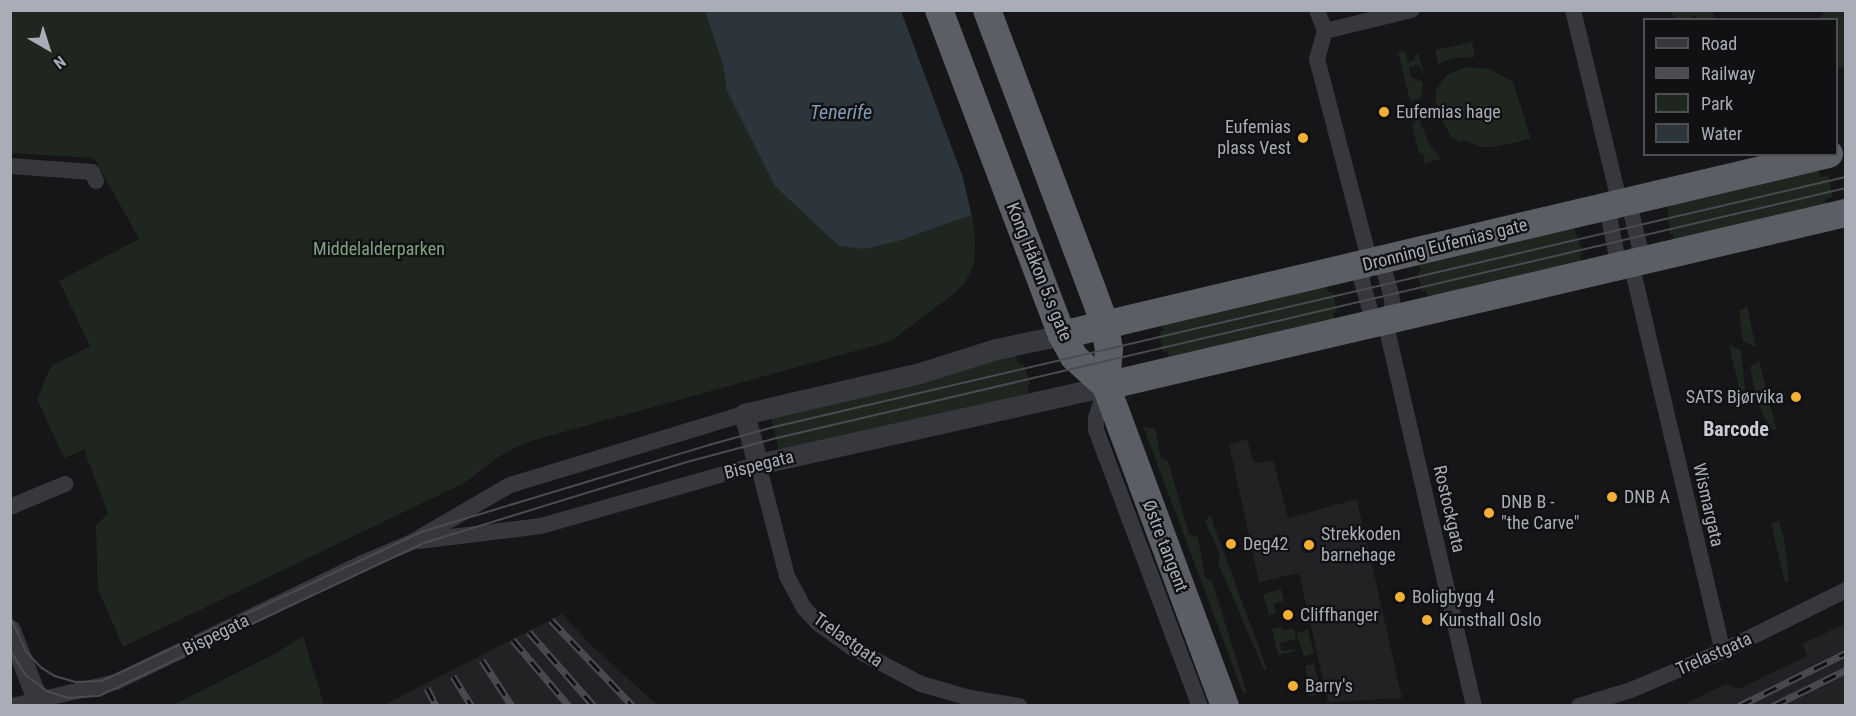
<!DOCTYPE html>
<html>
<head>
<meta charset="utf-8">
<style>
  body { margin:0 }
  #map { position:relative; width:1856px; height:716px; overflow:hidden; background:#161618; font-family:"Roboto Condensed",sans-serif }
  div>[style] { position:absolute }
  .built>* { inset:0; background:#222225 }
  .green>* { inset:0; background:#1e261f }
  .water>* { inset:0; background:#2c353c }
  .minor>* { height:16px; margin:-8px; padding:0 8px; transform-origin:8px; border-radius:8px; background:#37383d }
  .tertiary>* { height:21px; margin:-10.5px; padding:0 10.5px; transform-origin:10.5px; border-radius:10.5px; background:#37383d }
  .trunk>* { height:28px; margin:-14px; padding:0 14px; transform-origin:14px; border-radius:14px; background:#5b5e65 }
  .tram>* { height:1.5px; margin:-0.75px; padding:0 0.75px; transform-origin:0.75px; border-radius:0.75px; background:#4a4c52 }
  .rail>* { height:7px; margin-top:-3.5px; transform-origin:0; background:repeating-linear-gradient(90deg,#111113 0 14px,#4a4c52 0 28px); box-sizing:border-box; border-block:2px solid #4a4c52 }
  .dots>* { width:16px; height:16px; translate:-50% -50%; box-sizing:border-box; border:3px solid #111113; border-radius:50% }
  span { translate:-50% -50%; white-space:nowrap; text-align:center; line-height:1.15; -webkit-text-stroke:4.5px #111113; paint-order:stroke }
  .poi-label { font-size:18px; color:#a8adb8 }
  .left { translate:0 -50%; text-align:left }
  .right { translate:-100% -50%; text-align:right }
  .street-label { font-size:18px; color:#a8adb8 }
  .park-label { font-size:18px; color:#7fa381 }
  .water-label { font-size:20px; color:#7f9bb3; font-style:italic }
  .neighbourhood-label { font-size:20px; color:#c9ccd4; font-weight:700 }
  .frame { position:absolute; inset:0; border:12px solid #a8adb8; pointer-events:none }
  .legend { position:absolute; left:1643px; top:18px; width:195px; height:138px; box-sizing:border-box; background:#111113; border:2px solid #4d4f55; margin:0; padding:8px 10px; list-style:none; font-size:18px; color:#a8adb8 }
  .legend li { display:flex; align-items:center; gap:12px; height:30px }
  .legend b { width:30px; border:2px solid #4d4f55 }
  .north { position:absolute; left:18px; top:18px; width:60px; height:60px; -webkit-text-stroke:4px #111113; paint-order:stroke; rotate:141deg; font-size:16px; font-weight:700; line-height:24px; text-align:center; color:#a8adb8 }
  .north::after { content:''; display:block; margin:auto; width:21px; height:27px; background:#a8adb8; clip-path:polygon(50% 0,100% 100%,50% 72%,0 100%) }
</style>
</head>
<body>
<div id="map">
  <div class="built">
    <div style="clip-path:polygon(1247px 439px,1253px 460px,1258px 463px,1273px 460px,1288px 518px,1357px 499px,1402px 698px,1328px 702px,1299px 573px,1259px 582px,1229px 444px)"></div>
    <div style="clip-path:polygon(562px 614px,592px 646px,657px 705px,384px 705px)"></div>
    <div style="clip-path:polygon(1845px 624px,1845px 705px,1683px 705px,1726px 684px,1739px 689px,1807px 656px,1802px 644px)"></div>
  </div>
  <div class="green">
    <div style="clip-path:polygon(10px 11px,901px 11px,963px 178px,972px 215px,975px 238px,974px 265px,964px 284px,952px 295px,891px 341px,527px 442px,498px 457px,464px 483px,123px 647px,98px 589px,96px 526px,108px 513px,84px 450px,64px 458px,37px 399px,51px 366px,90px 346px,59px 281px,139px 239px,94px 158px,11px 153px)"></div>
    <div style="clip-path:polygon(1671px 11px,1713px 11px,1714px 18px,1696px 19px,1696px 15px,1691px 16px,1692px 19px,1675px 19px)"></div>
    <div style="clip-path:polygon(1825px 11px,1845px 11px,1845px 68px,1837px 68px,1836px 20px,1822px 19px,1821px 17px)"></div>
    <div style="clip-path:polygon(1472px 42px,1475px 57px,1452px 58px,1438px 64px,1435px 50px)"></div>
    <div style="clip-path:polygon(1405px 51px,1408px 62px,1415px 60px,1414px 55px,1418px 54px,1425px 78px,1419px 65px,1409px 67px,1411px 77px,1423px 82px,1421px 98px,1410px 101px,1398px 52px)"></div>
    <div style="clip-path:polygon(1466px 67px,1490px 69px,1513px 82px,1531px 139px,1493px 147px,1481px 147px,1463px 140px,1460px 143px,1451px 136px,1440px 118px,1435px 97px,1437px 88px,1447px 75px)"></div>
    <div style="clip-path:polygon(1418px 116px,1429px 144px,1442px 159px,1424px 163px,1423px 153px,1419px 154px,1412px 125px,1415px 124px,1414px 117px)"></div>
    <div style="clip-path:polygon(1818px 168px,1820px 177px,1828px 175px,1833px 197px,1825px 199px,1827px 207px,1675px 242px,1673px 234px,1670px 234px,1667px 205px)"></div>
    <div style="clip-path:polygon(1574px 227px,1583px 254px,1580px 255px,1582px 264px,1428px 300px,1426px 291px,1422px 292px,1417px 272px,1421px 271px,1419px 262px)"></div>
    <div style="clip-path:polygon(1326px 284px,1328px 292px,1333px 292px,1337px 312px,1333px 313px,1335px 322px,1170px 360px,1167px 351px,1163px 352px,1159px 332px,1163px 331px,1161px 322px)"></div>
    <div style="clip-path:polygon(1747px 306px,1756px 347px,1743px 341px,1739px 311px)"></div>
    <div style="clip-path:polygon(1729px 345px,1741px 350px,1746px 398px,1741px 397px)"></div>
    <div style="clip-path:polygon(1014px 352px,1019px 365px,1023px 364px,1031px 384px,1027px 385px,1029px 393px,779px 451px,771px 418px,924px 383px,974px 362px)"></div>
    <div style="clip-path:polygon(1759px 360px,1776px 429px,1773px 430px,1764px 418px,1757px 400px,1750px 367px)"></div>
    <div style="clip-path:polygon(1143px 426px,1155px 429px,1161px 458px,1168px 461px,1189px 534px,1198px 538px,1205px 577px,1212px 581px,1247px 693px,1243px 693px)"></div>
    <div style="clip-path:polygon(1210px 515px,1267px 669px,1264px 670px,1218px 563px,1220px 555px,1205px 521px)"></div>
    <div style="clip-path:polygon(1779px 521px,1785px 543px,1789px 580px,1785px 583px,1771px 523px)"></div>
    <div style="clip-path:polygon(1281px 589px,1284px 601px,1274px 604px,1276px 613px,1269px 615px,1263px 594px)"></div>
    <div style="clip-path:polygon(1282px 627px,1283px 631px,1294px 629px,1296px 639px,1280px 643px,1282px 651px,1294px 649px,1295px 651px,1278px 655px,1272px 629px)"></div>
    <div style="clip-path:polygon(1308px 630px,1314px 654px,1304px 656px,1296px 633px)"></div>
    <div style="clip-path:polygon(303px 636px,324px 705px,173px 705px,278px 652px)"></div>
    <div style="clip-path:polygon(1314px 664px,1321px 693px,1308px 697px,1304px 681px,1308px 680px,1305px 666px)"></div>
  </div>
  <div class="water">
    <div style="clip-path:polygon(705px 11px,901px 11px,963px 178px,971px 215px,898px 241px,864px 249px,839px 246px,775px 186px,727px 91px,723px 64px)"></div>
  </div>
  <div class="minor">
    <div style="left:1317px;top:10px;width:22px;rotate:69deg"></div>
    <div style="left:1325px;top:31px;width:29px;rotate:106deg"></div>
    <div style="left:1317px;top:59px;width:211px;rotate:75.4deg"></div>
    <div style="left:1370px;top:263px;width:17px;rotate:121deg"></div>
    <div style="left:1361px;top:278px;width:36px;rotate:74deg"></div>
    <div style="left:1371px;top:313px;width:16px;rotate:30deg"></div>
    <div style="left:1573px;top:10px;width:200px;rotate:76.4deg"></div>
    <div style="left:1620px;top:204px;width:14px;rotate:36deg"></div>
    <div style="left:1631px;top:212px;width:38px;rotate:76deg"></div>
    <div style="left:1640px;top:249px;width:17px;rotate:123deg"></div>
    <div style="left:1631px;top:263px;width:399px;rotate:76.7deg"></div>
    <div style="left:1325px;top:31px;width:89px;rotate:-13.7deg"></div>
    <div style="left:10px;top:166px;width:82px;rotate:4.2deg"></div>
    <div style="left:92px;top:172px;width:10px;rotate:66deg"></div>
    <div style="left:1620px;top:204px;width:17px;rotate:130deg"></div>
    <div style="left:1609px;top:217px;width:41px;rotate:78.7deg"></div>
    <div style="left:1617px;top:257px;width:15px;rotate:23deg"></div>
    <div style="left:1370px;top:263px;width:16px;rotate:27deg"></div>
    <div style="left:1384px;top:270px;width:25px;rotate:74deg"></div>
    <div style="left:1391px;top:294px;width:12px;rotate:81deg"></div>
    <div style="left:1393px;top:306px;width:17px;rotate:118deg"></div>
    <div style="left:1385px;top:321px;width:395px;rotate:77deg"></div>
    <div style="left:1106px;top:386px;width:34px;rotate:107deg"></div>
    <div style="left:1096px;top:418px;width:12px;rotate:90deg"></div>
    <div style="left:1096px;top:430px;width:295px;rotate:69.4deg"></div>
    <div style="left:10px;top:507px;width:60px;rotate:-22.7deg"></div>
    <div style="left:419px;top:541px;width:123px;rotate:-7deg"></div>
    <div style="left:541px;top:526px;width:226px;rotate:-15.9deg"></div>
    <div style="left:758px;top:464px;width:116px;rotate:75.5deg"></div>
    <div style="left:787px;top:576px;width:36px;rotate:62deg"></div>
    <div style="left:804px;top:608px;width:21px;rotate:47deg"></div>
    <div style="left:818px;top:623px;width:41px;rotate:36deg"></div>
    <div style="left:851px;top:647px;width:79px;rotate:27.9deg"></div>
    <div style="left:921px;top:684px;width:51px;rotate:15.9deg"></div>
    <div style="left:970px;top:698px;width:50px;rotate:9.3deg"></div>
    <div style="left:12px;top:706px;width:107px;rotate:-13deg"></div>
    <div style="left:116px;top:682px;width:273px;rotate:-25.8deg"></div>
    <div style="left:362px;top:563px;width:54px;rotate:-22.8deg"></div>
    <div style="left:412px;top:542px;width:113px;rotate:-30.2deg"></div>
    <div style="left:510px;top:485px;width:245px;rotate:-16.9deg"></div>
    <div style="left:1579px;top:706px;width:54px;rotate:-17.1deg"></div>
    <div style="left:1631px;top:690px;width:100px;rotate:-23deg"></div>
    <div style="left:1723px;top:651px;width:137px;rotate:-26.4deg"></div>
  </div>
  <div class="tertiary">
    <div style="left:1062px;top:335px;width:67px;rotate:168deg"></div>
    <div style="left:996px;top:349px;width:80px;rotate:162.5deg"></div>
    <div style="left:920px;top:373px;width:181px;rotate:166.9deg"></div>
    <div style="left:744px;top:414px;width:52px;rotate:74.4deg"></div>
    <div style="left:758px;top:464px;width:357px;rotate:-12.6deg"></div>
    <div style="left:10px;top:630px;width:82px;rotate:68.5deg"></div>
  </div>
  <div class="trunk">
    <div style="left:939px;top:10px;width:347px;rotate:69.3deg"></div>
    <div style="left:1062px;top:335px;width:25px;rotate:61deg"></div>
    <div style="left:1074px;top:357px;width:43px;rotate:42.2deg"></div>
    <div style="left:987px;top:10px;width:301px;rotate:69.4deg"></div>
    <div style="left:1093px;top:292px;width:35px;rotate:70deg"></div>
    <div style="left:1105px;top:325px;width:24px;rotate:81deg"></div>
    <div style="left:1109px;top:349px;width:37px;rotate:95deg"></div>
    <div style="left:1106px;top:386px;width:341px;rotate:69.6deg"></div>
    <div style="left:1062px;top:335px;width:788px;rotate:-13.28deg"></div>
    <div style="left:1106px;top:386px;width:760px;rotate:-13.16deg"></div>
  </div>
  <div class="tram">
    <div style="left:10px;top:615px;width:39px;rotate:66deg"></div>
    <div style="left:26px;top:651px;width:23px;rotate:47deg"></div>
    <div style="left:42px;top:668px;width:15px;rotate:32deg"></div>
    <div style="left:55px;top:676px;width:22px;rotate:16deg"></div>
    <div style="left:76px;top:682px;width:26px;rotate:-2deg"></div>
    <div style="left:102px;top:681px;width:352px;rotate:-25deg"></div>
    <div style="left:421px;top:532px;width:301px;rotate:-16.8deg"></div>
    <div style="left:709px;top:445px;width:67px;rotate:-15.5deg"></div>
    <div style="left:774px;top:427px;width:1101px;rotate:-13.13deg"></div>
    <div style="left:10px;top:650px;width:30px;rotate:57deg"></div>
    <div style="left:26px;top:675px;width:26px;rotate:37deg"></div>
    <div style="left:47px;top:691px;width:22px;rotate:18deg"></div>
    <div style="left:68px;top:698px;width:31px;rotate:-4deg"></div>
    <div style="left:99px;top:696px;width:359px;rotate:-25.2deg"></div>
    <div style="left:424px;top:543px;width:279px;rotate:-17.1deg"></div>
    <div style="left:691px;top:461px;width:89px;rotate:-15deg"></div>
    <div style="left:777px;top:438px;width:1098px;rotate:-13.16deg"></div>
  </div>
  <div class="rail">
    <div style="left:551px;top:620px;width:119px;rotate:46.4deg"></div>
    <div style="left:529px;top:632px;width:98px;rotate:48.7deg"></div>
    <div style="left:513px;top:640px;width:87px;rotate:49.7deg"></div>
    <div style="left:482px;top:660px;width:55px;rotate:56.9deg"></div>
    <div style="left:453px;top:676px;width:36px;rotate:58deg"></div>
    <div style="left:427px;top:688px;width:20px;rotate:63deg"></div>
    <div style="left:1739px;top:706px;width:119px;rotate:-26.4deg"></div>
    <div style="left:1773px;top:706px;width:81px;rotate:-26.3deg"></div>
  </div>
  <div class="dots">
    <div style="left:1384px;top:112px;background:#f2b134"></div>
    <div style="left:1303px;top:138px;background:#f2b134"></div>
    <div style="left:1796px;top:397px;background:#f2b134"></div>
    <div style="left:1612px;top:497px;background:#f2b134"></div>
    <div style="left:1489px;top:513px;background:#f2b134"></div>
    <div style="left:1231px;top:544px;background:#f2b134"></div>
    <div style="left:1309px;top:545px;background:#f2b134"></div>
    <div style="left:1400px;top:597px;background:#f2b134"></div>
    <div style="left:1288px;top:615px;background:#f2b134"></div>
    <div style="left:1427px;top:620px;background:#f2b134"></div>
    <div style="left:1293px;top:686px;background:#f2b134"></div>
  </div>
  <div class="poi-label">
    <span class="left" style="left:1396px;top:112px">Eufemias hage</span>
    <span class="right" style="left:1291px;top:138px">Eufemias<br>plass Vest</span>
    <span class="right" style="left:1784px;top:397px">SATS Bjørvika</span>
    <span class="left" style="left:1624px;top:497px">DNB A</span>
    <span class="left" style="left:1501px;top:513px">DNB B -<br>"the Carve"</span>
    <span class="left" style="left:1321px;top:545px">Strekkoden<br>barnehage</span>
    <span class="left" style="left:1243px;top:544px">Deg42</span>
    <span class="left" style="left:1412px;top:597px">Boligbygg 4</span>
    <span class="left" style="left:1300px;top:615px">Cliffhanger</span>
    <span class="left" style="left:1439px;top:620px">Kunsthall Oslo</span>
    <span class="left" style="left:1305px;top:686px">Barry's</span>
  </div>
  <div class="street-label">
    <span style="left:1445px;top:245px;rotate:-14deg">Dronning Eufemias gate</span>
    <span style="left:1039px;top:272px;rotate:68deg">Kong Håkon 5.s gate</span>
    <span style="left:759px;top:465px;rotate:-14deg">Bispegata</span>
    <span style="left:1708px;top:505px;rotate:77deg">Wismargata</span>
    <span style="left:1449px;top:509px;rotate:77deg">Rostockgata</span>
    <span style="left:1165px;top:546px;rotate:69deg">Østre tangent</span>
    <span style="left:216px;top:635px;rotate:-26deg">Bispegata</span>
    <span style="left:848px;top:640px;rotate:35deg">Trelastgata</span>
    <span style="left:1714px;top:654px;rotate:-24deg">Trelastgata</span>
  </div>
  <div class="park-label">
    <span style="left:379px;top:249px">Middelalderparken</span>
  </div>
  <div class="water-label">
    <span style="left:841px;top:112px">Tenerife</span>
  </div>
  <div class="neighbourhood-label">
    <span style="left:1736px;top:429px">Barcode</span>
  </div>
  <div class="frame"></div>
  <ul class="legend">
  <li><b style="height:8px;background:#37383d"></b>Road</li>
  <li><b style="height:8px;background:#4a4c52"></b>Railway</li>
  <li><b style="height:16px;background:#1e261f"></b>Park</li>
  <li><b style="height:16px;background:#2c353c"></b>Water</li>
  </ul>
  <div class="north">N</div>
</div>
</body>
</html>
